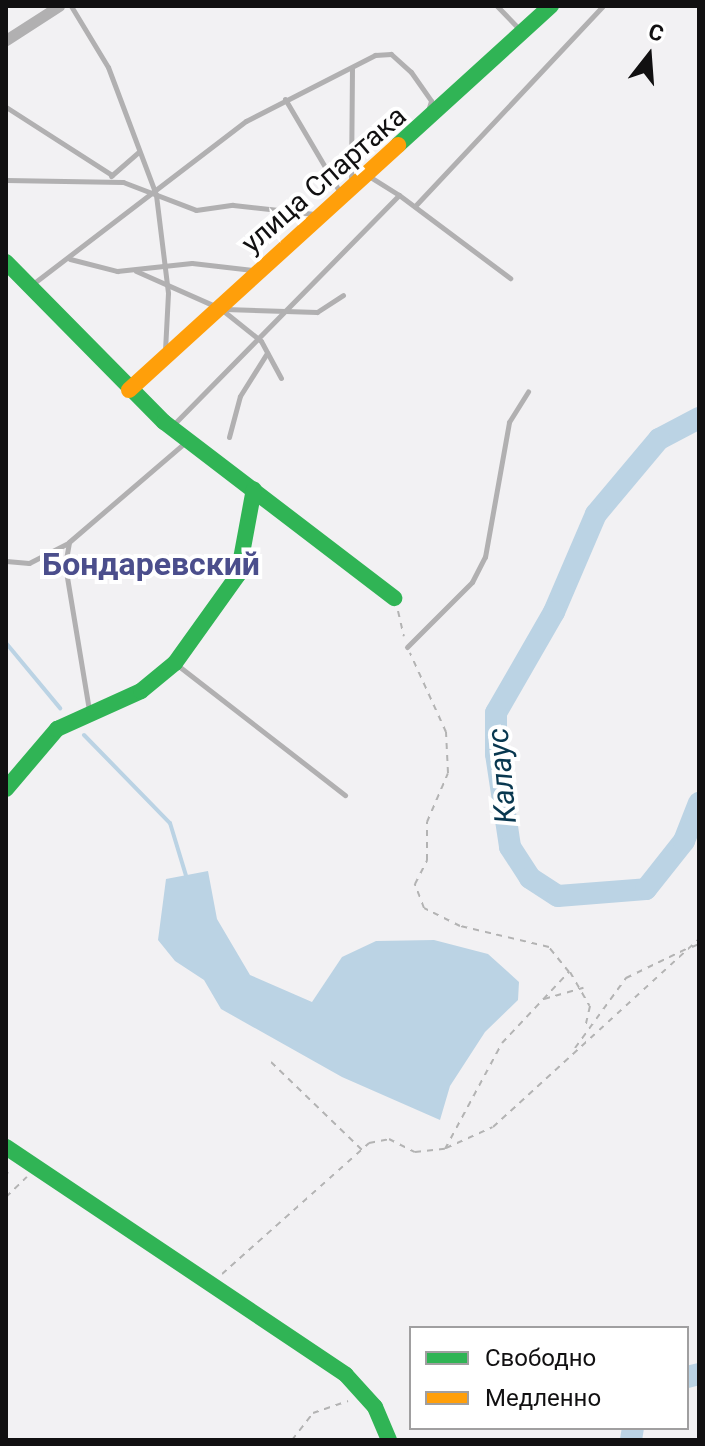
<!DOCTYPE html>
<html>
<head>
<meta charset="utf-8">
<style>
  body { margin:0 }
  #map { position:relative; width:705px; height:1446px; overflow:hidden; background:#f2f1f3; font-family:Roboto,sans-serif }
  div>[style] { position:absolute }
  .water>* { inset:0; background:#bbd3e4 }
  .stream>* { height:4px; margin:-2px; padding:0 2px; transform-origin:2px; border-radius:2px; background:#bbd3e4 }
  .river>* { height:22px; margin:-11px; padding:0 11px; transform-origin:11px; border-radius:11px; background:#bbd3e4 }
  .path>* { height:2px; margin-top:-1px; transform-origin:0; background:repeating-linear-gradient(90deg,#b3b3b3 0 6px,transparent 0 12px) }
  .lane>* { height:5px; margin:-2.5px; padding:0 2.5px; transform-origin:2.5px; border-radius:2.5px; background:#b1b0b1 }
  .street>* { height:11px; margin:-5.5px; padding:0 5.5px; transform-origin:5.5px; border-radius:5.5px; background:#b1b0b1 }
  .fast>* { height:16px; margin:-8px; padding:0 8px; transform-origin:8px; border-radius:8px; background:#30b455 }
  .slow>* { height:16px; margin:-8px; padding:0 8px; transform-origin:8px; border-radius:8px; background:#ff9f0a }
  span { translate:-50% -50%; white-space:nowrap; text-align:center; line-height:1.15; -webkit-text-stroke:8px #fff; paint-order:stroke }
  .street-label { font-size:28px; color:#111011 }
  .water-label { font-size:30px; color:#08374f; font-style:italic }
  .quarter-label { font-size:32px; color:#4b4e8c; font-weight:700 }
  .frame { position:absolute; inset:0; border:8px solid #111011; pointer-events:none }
  .legend { position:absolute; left:409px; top:1326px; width:280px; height:104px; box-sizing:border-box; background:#fff; border:2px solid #a09fa0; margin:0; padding:10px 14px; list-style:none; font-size:24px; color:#111011 }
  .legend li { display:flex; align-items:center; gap:16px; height:40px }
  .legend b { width:40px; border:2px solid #a09fa0 }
  .north { position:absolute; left:609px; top:16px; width:80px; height:80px; -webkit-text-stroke:6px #fff; paint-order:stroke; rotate:17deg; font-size:22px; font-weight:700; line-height:32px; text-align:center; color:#111011 }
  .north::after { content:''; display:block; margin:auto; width:28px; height:36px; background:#111011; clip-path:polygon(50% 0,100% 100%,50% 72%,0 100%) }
</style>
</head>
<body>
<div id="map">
  <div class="water">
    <div style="clip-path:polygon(208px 871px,217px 919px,250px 975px,312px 1002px,342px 957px,376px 941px,434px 940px,488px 954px,519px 982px,518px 1000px,485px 1032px,450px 1086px,440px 1120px,342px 1077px,221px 1009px,204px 980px,175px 961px,158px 940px,166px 879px)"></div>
  </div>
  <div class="stream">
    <div style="left:6px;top:643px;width:85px;rotate:50.3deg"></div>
    <div style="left:84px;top:735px;width:123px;rotate:45.7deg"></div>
    <div style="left:170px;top:823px;width:59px;rotate:73.1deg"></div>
  </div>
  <div class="river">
    <div style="left:699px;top:418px;width:45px;rotate:152.3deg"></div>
    <div style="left:659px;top:439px;width:98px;rotate:130deg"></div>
    <div style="left:596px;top:514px;width:107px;rotate:113.2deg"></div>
    <div style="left:554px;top:612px;width:116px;rotate:119.9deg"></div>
    <div style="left:496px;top:713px;width:41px;rotate:90deg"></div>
    <div style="left:496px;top:754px;width:94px;rotate:81.4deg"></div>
    <div style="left:510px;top:847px;width:37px;rotate:57deg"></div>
    <div style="left:530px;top:878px;width:33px;rotate:33deg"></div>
    <div style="left:558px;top:896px;width:88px;rotate:-4.5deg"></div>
    <div style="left:646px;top:889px;width:61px;rotate:-51.6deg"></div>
    <div style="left:684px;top:841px;width:41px;rotate:-68.5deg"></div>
    <div style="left:687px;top:1377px;width:12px;rotate:-14deg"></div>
    <div style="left:631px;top:1440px;width:12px;rotate:-81deg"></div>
  </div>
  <div class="path">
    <div style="left:398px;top:611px;width:26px;rotate:77deg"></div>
    <div style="left:692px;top:947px;width:8px;rotate:-23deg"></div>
    <div style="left:570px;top:972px;width:39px;rotate:60deg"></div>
    <div style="left:590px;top:1006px;width:23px;rotate:103deg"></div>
    <div style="left:544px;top:999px;width:41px;rotate:-15.8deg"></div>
    <div style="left:575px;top:1048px;width:87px;rotate:-53.9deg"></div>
    <div style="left:626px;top:978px;width:67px;rotate:-25.8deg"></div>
    <div style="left:271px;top:1062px;width:127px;rotate:44deg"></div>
    <div style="left:446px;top:1148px;width:51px;rotate:-24.1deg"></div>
    <div style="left:493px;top:1127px;width:279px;rotate:-42.4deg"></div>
    <div style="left:6px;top:1178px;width:11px;rotate:-75deg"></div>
    <div style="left:6px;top:1197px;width:29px;rotate:-44deg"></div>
    <div style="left:222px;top:1274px;width:197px;rotate:-41.7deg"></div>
    <div style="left:369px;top:1143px;width:20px;rotate:-11deg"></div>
    <div style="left:389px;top:1139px;width:29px;rotate:27deg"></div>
    <div style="left:415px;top:1152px;width:30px;rotate:-6deg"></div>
    <div style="left:445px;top:1149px;width:120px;rotate:-61.7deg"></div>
    <div style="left:502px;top:1043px;width:98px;rotate:-46.7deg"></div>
    <div style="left:569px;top:972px;width:32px;rotate:-129deg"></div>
    <div style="left:549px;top:947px;width:91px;rotate:-166.7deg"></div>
    <div style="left:460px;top:926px;width:40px;rotate:-153.4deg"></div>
    <div style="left:424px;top:908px;width:26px;rotate:-111deg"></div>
    <div style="left:415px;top:884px;width:27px;rotate:-63deg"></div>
    <div style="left:427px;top:860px;width:38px;rotate:-90deg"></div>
    <div style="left:427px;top:822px;width:53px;rotate:-66.8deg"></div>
    <div style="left:448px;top:773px;width:41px;rotate:-92.8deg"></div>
    <div style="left:446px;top:732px;width:87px;rotate:-114.5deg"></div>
    <div style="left:292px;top:1440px;width:34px;rotate:-52deg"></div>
    <div style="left:313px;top:1413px;width:37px;rotate:-19deg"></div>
  </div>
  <div class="lane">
    <div style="left:71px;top:6px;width:71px;rotate:58.8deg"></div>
    <div style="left:108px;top:67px;width:137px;rotate:69.4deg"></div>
    <div style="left:156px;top:195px;width:99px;rotate:83deg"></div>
    <div style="left:168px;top:293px;width:57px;rotate:93deg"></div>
    <div style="left:497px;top:6px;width:35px;rotate:46deg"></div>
    <div style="left:285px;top:99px;width:110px;rotate:59.5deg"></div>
    <div style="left:6px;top:107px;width:126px;rotate:32.7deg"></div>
    <div style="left:111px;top:176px;width:37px;rotate:-41deg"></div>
    <div style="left:6px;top:180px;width:117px;rotate:1deg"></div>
    <div style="left:123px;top:182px;width:78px;rotate:21deg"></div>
    <div style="left:196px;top:210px;width:37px;rotate:-8deg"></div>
    <div style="left:233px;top:205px;width:82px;rotate:6.3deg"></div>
    <div style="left:351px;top:182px;width:114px;rotate:-89.5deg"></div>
    <div style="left:399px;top:195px;width:139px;rotate:36.8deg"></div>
    <div style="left:415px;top:206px;width:274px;rotate:-46.8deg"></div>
    <div style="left:70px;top:259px;width:49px;rotate:14.3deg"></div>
    <div style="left:117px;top:271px;width:75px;rotate:-6.1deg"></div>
    <div style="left:192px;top:263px;width:61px;rotate:6.5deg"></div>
    <div style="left:136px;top:271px;width:86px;rotate:23.9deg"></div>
    <div style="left:34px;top:283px;width:267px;rotate:-37.4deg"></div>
    <div style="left:246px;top:121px;width:145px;rotate:-27.1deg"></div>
    <div style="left:375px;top:55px;width:16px;rotate:-4deg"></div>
    <div style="left:391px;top:54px;width:27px;rotate:42deg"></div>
    <div style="left:411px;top:72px;width:35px;rotate:55deg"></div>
    <div style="left:431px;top:101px;width:10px;rotate:107deg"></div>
    <div style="left:221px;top:309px;width:51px;rotate:38.7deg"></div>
    <div style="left:261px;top:341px;width:42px;rotate:61.6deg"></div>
    <div style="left:225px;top:309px;width:92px;rotate:1.9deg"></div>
    <div style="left:317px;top:312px;width:31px;rotate:-33deg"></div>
    <div style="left:174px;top:424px;width:321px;rotate:-45.5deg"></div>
    <div style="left:399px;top:195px;width:36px;rotate:-148deg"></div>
    <div style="left:229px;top:437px;width:42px;rotate:-75deg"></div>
    <div style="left:240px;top:396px;width:51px;rotate:-57.9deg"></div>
    <div style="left:6px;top:561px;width:23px;rotate:5deg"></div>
    <div style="left:29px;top:563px;width:44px;rotate:-27.1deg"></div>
    <div style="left:407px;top:647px;width:92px;rotate:-45deg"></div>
    <div style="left:472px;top:582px;width:28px;rotate:-63deg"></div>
    <div style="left:485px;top:557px;width:137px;rotate:-79.9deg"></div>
    <div style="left:509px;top:422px;width:36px;rotate:-58deg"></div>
    <div style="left:176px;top:664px;width:214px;rotate:37.8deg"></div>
    <div style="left:89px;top:710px;width:147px;rotate:-99.4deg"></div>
    <div style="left:65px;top:565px;width:23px;rotate:-80deg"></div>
    <div style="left:69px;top:542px;width:155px;rotate:-40.6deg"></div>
  </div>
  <div class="street">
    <div style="left:6px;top:40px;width:63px;rotate:-32.7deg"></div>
  </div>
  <div class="fast">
    <div style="left:398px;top:145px;width:207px;rotate:-42.3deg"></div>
    <div style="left:6px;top:262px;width:225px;rotate:45.4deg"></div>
    <div style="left:164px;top:422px;width:290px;rotate:37.4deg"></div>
    <div style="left:6px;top:789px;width:79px;rotate:-49.6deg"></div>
    <div style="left:57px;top:729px;width:92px;rotate:-24.3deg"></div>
    <div style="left:141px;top:691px;width:44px;rotate:-39.5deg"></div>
    <div style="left:175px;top:663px;width:108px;rotate:-54.4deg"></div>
    <div style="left:238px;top:575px;width:87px;rotate:-79.5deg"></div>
    <div style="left:6px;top:1147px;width:409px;rotate:33.8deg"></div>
    <div style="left:346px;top:1375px;width:43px;rotate:47.8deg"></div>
    <div style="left:375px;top:1407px;width:36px;rotate:67deg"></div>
  </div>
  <div class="slow">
    <div style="left:129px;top:390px;width:364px;rotate:-42.3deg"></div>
  </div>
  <div class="street-label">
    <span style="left:324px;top:180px;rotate:-41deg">улица Спартака</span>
  </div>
  <div class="water-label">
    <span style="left:502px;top:776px;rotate:-95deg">Калаус</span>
  </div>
  <div class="quarter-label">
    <span style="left:151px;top:564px">Бондаревский</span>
  </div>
  <div class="frame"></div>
  <ul class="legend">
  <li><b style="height:10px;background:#30b455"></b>Свободно</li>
  <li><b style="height:10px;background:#ff9f0a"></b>Медленно</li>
  </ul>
  <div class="north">С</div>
</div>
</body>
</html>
